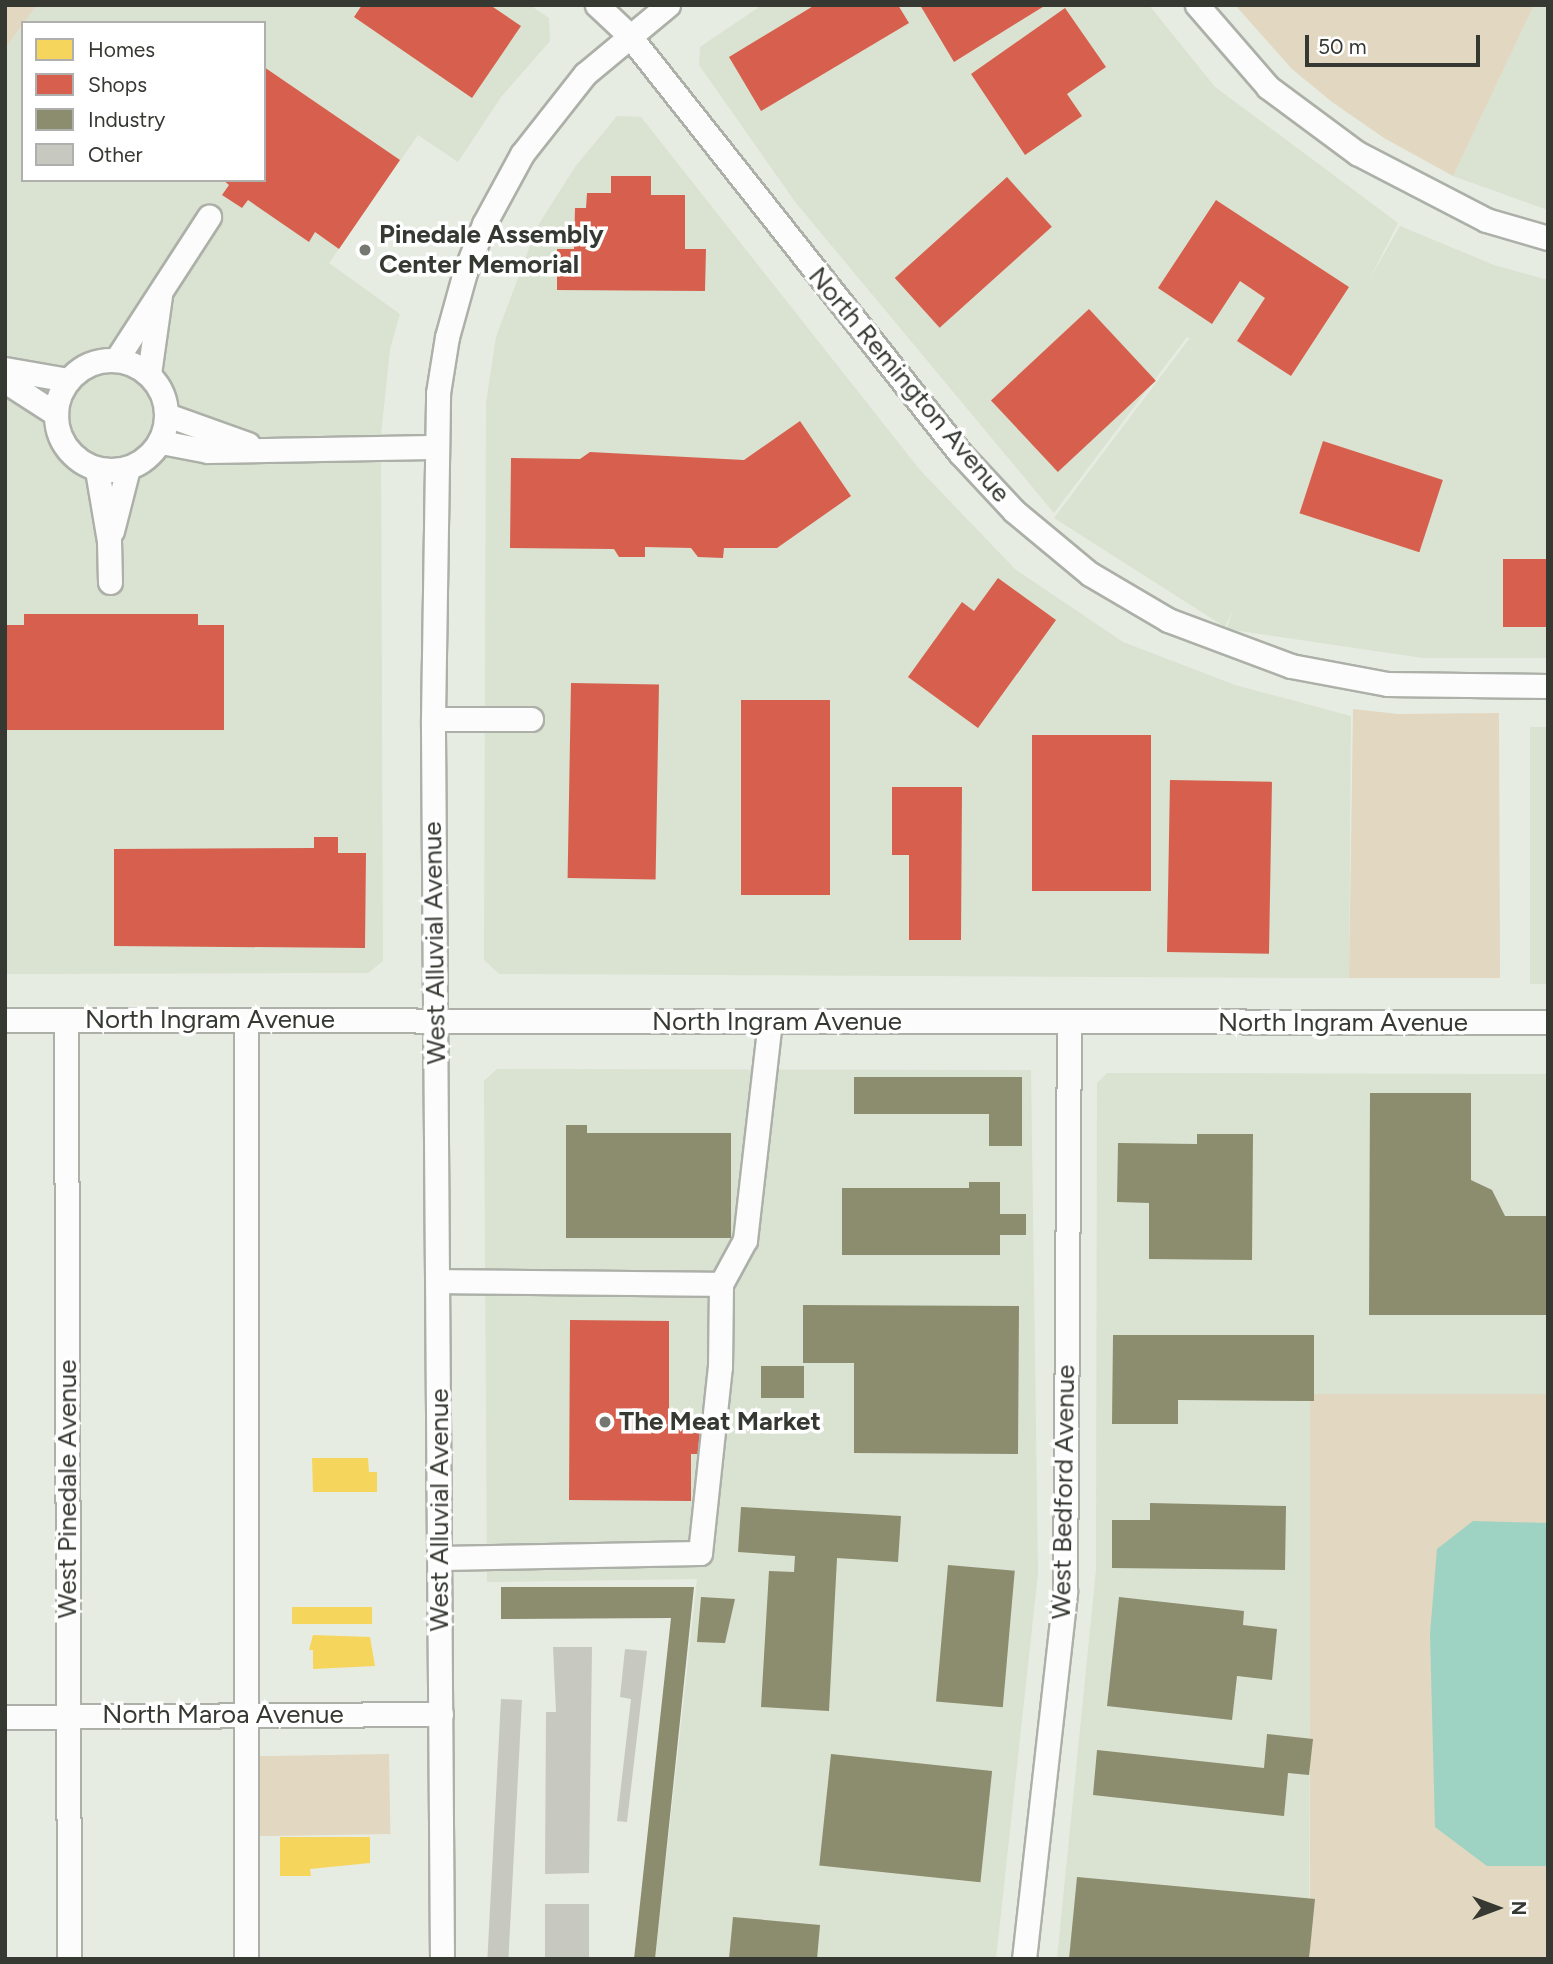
<!DOCTYPE html>
<html>
<head>
<meta charset="utf-8">
<style>
  body { margin:0 }
  #map { position:relative; width:1553px; height:1964px; overflow:hidden; background:#e7ece2; font-family:Figtree,sans-serif }
  div>[style] { position:absolute }
  .built>* { inset:0; background:#dae2d1; transform-origin:0 0 }
  .green>* { inset:0; background:#e2d7c0; transform-origin:0 0 }
  .water>* { inset:0; background:#9ed2c2 }
  .homes>* { inset:0; background:#f6d55c; transform-origin:0 0 }
  .shops>* { inset:0; background:#d6604d; transform-origin:0 0 }
  .industry>* { inset:0; background:#8c8c6e; transform-origin:0 0 }
  .building>* { inset:0; background:#c7c8c0; transform-origin:0 0 }
  .roads { filter:drop-shadow(2px 0 #acb0a8) drop-shadow(-2px 0 #acb0a8) drop-shadow(0 2px #acb0a8) drop-shadow(0 -2px #acb0a8) }
  .minor>* { height:23px; margin:-11.5px; padding:0 11.5px; transform-origin:11.5px; border-radius:11.5px; background:#fbfcfb }
  .minor>.ring { margin:-11.5px; padding:0; box-sizing:content-box; background:none; border:23px solid #fbfcfb; border-radius:50% }
  .dots>* { width:19px; height:19px; translate:-50% -50%; box-sizing:border-box; border:4px solid #fff; border-radius:50% }
  span { translate:-50% -50%; white-space:nowrap; text-align:center; line-height:1.15; -webkit-text-stroke:7px #fff; paint-order:stroke }
  .poi-label { font-size:26px; color:#363932; font-weight:700 }
  .left { translate:0 -50%; text-align:left }
  .street-label { font-size:26px; color:#363932 }
  .frame { position:absolute; inset:0; border:7px solid #363932; pointer-events:none }
  .legend { position:absolute; left:21px; top:21px; width:245px; height:161px; box-sizing:border-box; background:#fff; border:2px solid #afb0ad; margin:0; padding:9px 12px; list-style:none; font-size:21px; color:#363932 }
  .legend li { display:flex; align-items:center; gap:14px; height:35px }
  .legend b { width:35px; border:2px solid #afb0ad }
  .north { position:absolute; left:1462px; top:1873px; width:70px; height:70px; -webkit-text-stroke:5px #fff; paint-order:stroke; rotate:90deg; font-size:19px; font-weight:700; line-height:28px; text-align:center; color:#363932 }
  .north::after { content:''; display:block; margin:auto; width:24px; height:32px; background:#363932; clip-path:polygon(50% 0,100% 100%,50% 72%,0 100%) }
  .scale { position:absolute; left:1305px; top:35px; width:175px; height:32px; box-sizing:border-box; border:4px solid #363932; border-top:0; padding-left:9px; font-size:21px; line-height:24px; white-space:nowrap; color:#363932; -webkit-text-stroke:5px #fff; paint-order:stroke }
</style>
</head>
<body>
<div id="map">
  <div class="built">
    <div style="clip-path:polygon(37px 5px,530px 5px,549px 18px,550px 41px,501px 97px,458px 162px,418px 135px,329px 263px,400px 314px,390px 349px,381px 435px,383px 961px,368px 973px,5px 974px,5px 49px,23px 25px,23px 180px,264px 180px,264px 23px,24px 23px)"></div>
    <div style="clip-path:polygon(762px 5px,1149px 5px,1215px 87px,1398px 223px,1369px 280px,1400px 226px,1494px 265px,1548px 280px,1548px 658px,1423px 658px,1226px 629px,1234px 608px,1225px 627px,1054px 518px,1189px 339px,1197px 344px,1187px 337px,1054px 513px,796px 203px,699px 65px,700px 47px)"></div>
    <div style="clip-path:polygon(1534px 5px,1548px 5px,1548px 210px,1453px 176px)"></div>
    <div style="clip-path:polygon(617px 116px,641px 117px,920px 470px,1015px 569px,1123px 642px,1235px 685px,1351px 716px,1349px 978px,499px 974px,484px 960px,486px 403px,496px 337px,537px 227px,575px 167px)"></div>
    <div style="left:1530px;top:727px;width:18px;height:257px"></div>
    <div style="clip-path:polygon(497px 1069px,1031px 1070px,1038px 1573px,996px 1959px,655px 1959px,697px 1579px,487px 1582px,484px 1081px)"></div>
    <div style="clip-path:polygon(1107px 1073px,1548px 1074px,1548px 1394px,1311px 1394px,1309px 1959px,1057px 1959px,1096px 1570px,1097px 1083px)"></div>
  </div>
  <div class="green">
    <div style="clip-path:polygon(5px 5px,37px 5px,5px 49px)"></div>
    <div style="clip-path:polygon(1235px 5px,1534px 5px,1453px 176px,1384px 138px,1332px 102px,1292px 69px)"></div>
    <div style="clip-path:polygon(1353px 709px,1398px 714px,1499px 713px,1500px 978px,1349px 978px)"></div>
    <div style="left:1310px;top:1394px;width:238px;height:565px"></div>
    <div style="left:389px;top:1754px;width:80px;height:139px;rotate:89deg"></div>
  </div>
  <div class="water">
    <div style="clip-path:polygon(1473px 1521px,1548px 1523px,1548px 1866px,1487px 1866px,1435px 1827px,1430px 1634px,1437px 1549px)"></div>
  </div>
  <div class="homes">
    <div style="clip-path:polygon(312px 1458px,368px 1458px,369px 1472px,377px 1472px,377px 1492px,313px 1492px)"></div>
    <div style="left:372px;top:1607px;width:17px;height:80px;rotate:90deg"></div>
    <div style="clip-path:polygon(313px 1635px,370px 1637px,375px 1666px,313px 1669px,313px 1650px,309px 1650px)"></div>
    <div style="clip-path:polygon(280px 1837px,370px 1837px,370px 1863px,310px 1869px,311px 1876px,280px 1876px)"></div>
  </div>
  <div class="shops">
    <div style="clip-path:polygon(362px 5px,490px 5px,521px 26px,472px 98px,354px 17px)"></div>
    <div style="clip-path:polygon(815px 5px,898px 5px,909px 23px,761px 111px,729px 57px)"></div>
    <div style="clip-path:polygon(920px 5px,1046px 5px,954px 62px)"></div>
    <div style="clip-path:polygon(1065px 8px,1106px 67px,1067px 94px,1082px 116px,1025px 155px,971px 74px)"></div>
    <div style="clip-path:polygon(264px 67px,400px 160px,339px 249px,315px 232px,309px 242px,248px 200px,242px 208px,222px 195px,229px 185px,223px 180px,264px 180px)"></div>
    <div style="clip-path:polygon(611px 176px,651px 176px,651px 195px,685px 195px,685px 249px,706px 249px,705px 291px,557px 290px,557px 249px,574px 249px,575px 208px,586px 208px,587px 193px,611px 193px)"></div>
    <div style="left:1007px;top:177px;width:67px;height:151px;rotate:48deg"></div>
    <div style="clip-path:polygon(1216px 200px,1349px 287px,1291px 376px,1237px 341px,1265px 298px,1240px 281px,1212px 324px,1158px 288px)"></div>
    <div style="left:1089px;top:309px;width:98px;height:134px;rotate:47deg"></div>
    <div style="clip-path:polygon(800px 421px,851px 496px,777px 548px,724px 548px,723px 558px,698px 557px,691px 548px,645px 547px,645px 557px,619px 557px,614px 549px,510px 548px,511px 458px,580px 459px,590px 452px,744px 460px)"></div>
    <div style="left:1323px;top:441px;width:126px;height:76px;rotate:18deg"></div>
    <div style="left:1503px;top:559px;width:45px;height:68px"></div>
    <div style="clip-path:polygon(998px 578px,1056px 620px,978px 728px,908px 677px,962px 602px,974px 611px)"></div>
    <div style="clip-path:polygon(24px 614px,198px 614px,198px 625px,224px 625px,224px 730px,5px 730px,5px 625px,24px 625px)"></div>
    <div style="left:571px;top:683px;width:88px;height:195px;rotate:1deg"></div>
    <div style="left:741px;top:700px;width:89px;height:195px"></div>
    <div style="left:1032px;top:735px;width:119px;height:156px"></div>
    <div style="left:1170px;top:780px;width:102px;height:172px;rotate:1deg"></div>
    <div style="clip-path:polygon(892px 787px,962px 787px,961px 940px,909px 940px,909px 855px,892px 855px)"></div>
    <div style="clip-path:polygon(314px 837px,338px 837px,338px 853px,366px 853px,365px 948px,114px 946px,114px 849px,314px 848px)"></div>
    <div style="clip-path:polygon(570px 1320px,669px 1321px,669px 1417px,691px 1417px,691px 1433px,700px 1433px,700px 1454px,691px 1454px,691px 1501px,569px 1500px)"></div>
  </div>
  <div class="industry">
    <div style="clip-path:polygon(854px 1077px,1022px 1077px,1022px 1146px,989px 1146px,989px 1114px,854px 1114px)"></div>
    <div style="clip-path:polygon(1370px 1093px,1471px 1093px,1471px 1180px,1492px 1190px,1505px 1216px,1548px 1216px,1548px 1315px,1369px 1315px)"></div>
    <div style="clip-path:polygon(566px 1125px,587px 1125px,587px 1133px,731px 1133px,731px 1238px,566px 1238px)"></div>
    <div style="clip-path:polygon(1197px 1134px,1253px 1134px,1252px 1260px,1149px 1259px,1149px 1203px,1117px 1202px,1118px 1143px,1197px 1144px)"></div>
    <div style="clip-path:polygon(969px 1182px,1000px 1182px,1000px 1214px,1026px 1214px,1026px 1235px,1000px 1235px,1000px 1255px,842px 1255px,842px 1188px,969px 1188px)"></div>
    <div style="clip-path:polygon(803px 1305px,1019px 1306px,1018px 1454px,854px 1453px,854px 1363px,803px 1363px)"></div>
    <div style="clip-path:polygon(1113px 1335px,1314px 1335px,1314px 1401px,1178px 1400px,1178px 1424px,1112px 1424px)"></div>
    <div style="left:761px;top:1366px;width:43px;height:32px"></div>
    <div style="clip-path:polygon(1150px 1503px,1286px 1506px,1285px 1570px,1112px 1568px,1112px 1520px,1150px 1520px)"></div>
    <div style="clip-path:polygon(741px 1507px,901px 1516px,898px 1562px,837px 1558px,829px 1711px,761px 1707px,769px 1571px,794px 1572px,795px 1556px,738px 1552px)"></div>
    <div style="left:948px;top:1565px;width:67px;height:137px;rotate:5deg"></div>
    <div style="clip-path:polygon(501px 1587px,694px 1587px,655px 1959px,634px 1959px,671px 1618px,501px 1619px)"></div>
    <div style="clip-path:polygon(701px 1597px,735px 1599px,725px 1643px,697px 1642px)"></div>
    <div style="clip-path:polygon(1119px 1597px,1244px 1611px,1243px 1625px,1277px 1629px,1272px 1680px,1237px 1676px,1232px 1720px,1107px 1706px)"></div>
    <div style="clip-path:polygon(1267px 1734px,1313px 1739px,1309px 1775px,1288px 1773px,1284px 1816px,1093px 1795px,1097px 1750px,1264px 1768px)"></div>
    <div style="left:831px;top:1754px;width:162px;height:112px;rotate:6deg"></div>
    <div style="clip-path:polygon(1077px 1877px,1315px 1899px,1309px 1959px,1069px 1959px)"></div>
    <div style="clip-path:polygon(733px 1917px,820px 1925px,817px 1959px,729px 1959px)"></div>
  </div>
  <div class="building">
    <div style="clip-path:polygon(553px 1647px,592px 1647px,589px 1873px,545px 1874px,546px 1712px,556px 1712px)"></div>
    <div style="clip-path:polygon(625px 1649px,647px 1651px,627px 1822px,617px 1821px,631px 1699px,620px 1697px)"></div>
    <div style="left:501px;top:1699px;width:21px;height:260px;rotate:3deg"></div>
    <div style="left:545px;top:1904px;width:44px;height:55px"></div>
  </div>
  <div class="roads">
    <div class="minor">
      <div style="left:597px;top:5px;width:42px;rotate:43.1deg"></div>
      <div style="left:628px;top:34px;width:535px;rotate:51.61deg"></div>
      <div style="left:960px;top:453px;width:79px;rotate:47deg"></div>
      <div style="left:1014px;top:511px;width:99px;rotate:39.7deg"></div>
      <div style="left:1090px;top:574px;width:91px;rotate:30.5deg"></div>
      <div style="left:1168px;top:620px;width:131px;rotate:20.5deg"></div>
      <div style="left:1291px;top:666px;width:98px;rotate:10.6deg"></div>
      <div style="left:1387px;top:684px;width:161px;rotate:0.7deg"></div>
      <div style="left:1197px;top:5px;width:108px;rotate:49.1deg"></div>
      <div style="left:1268px;top:87px;width:111px;rotate:36.6deg"></div>
      <div style="left:1357px;top:153px;width:145px;rotate:27.4deg"></div>
      <div style="left:1486px;top:220px;width:65px;rotate:16.2deg"></div>
      <div class="ring" style="left:56px;top:360px;width:87px;height:87px"></div>
      <div style="left:116px;top:360px;width:171px;rotate:-57deg"></div>
      <div style="left:5px;top:369px;width:64px;rotate:9.9deg"></div>
      <div style="left:149px;top:374px;width:79px;rotate:-82deg"></div>
      <div style="left:5px;top:381px;width:61px;rotate:32.9deg"></div>
      <div style="left:167px;top:415px;width:86px;rotate:19.7deg"></div>
      <div style="left:161px;top:442px;width:48px;rotate:10.8deg"></div>
      <div style="left:208px;top:451px;width:226px;rotate:-1deg"></div>
      <div style="left:97px;top:470px;width:72px;rotate:80.4deg"></div>
      <div style="left:109px;top:541px;width:41px;rotate:88.6deg"></div>
      <div style="left:112px;top:531px;width:65px;rotate:-75.7deg"></div>
      <div style="left:433px;top:719px;width:98px"></div>
      <div style="left:5px;top:1020px;width:1543px;rotate:0.07deg"></div>
      <div style="left:66px;top:1020px;width:939px;rotate:89.82deg"></div>
      <div style="left:440px;top:1281px;width:281px;rotate:0.6deg"></div>
      <div style="left:440px;top:1558px;width:260px;rotate:-1.1deg"></div>
      <div style="left:700px;top:1553px;width:187px;rotate:-83.9deg"></div>
      <div style="left:720px;top:1367px;width:83px;rotate:-89.3deg"></div>
      <div style="left:721px;top:1284px;width:50px;rotate:-61.4deg"></div>
      <div style="left:745px;top:1240px;width:219px;rotate:-83.5deg"></div>
      <div style="left:5px;top:1717px;width:436px;rotate:-0.4deg"></div>
      <div style="left:246px;top:1959px;width:939px;rotate:-90deg"></div>
      <div style="left:442px;top:1959px;width:1240px;rotate:-90.42deg"></div>
      <div style="left:433px;top:719px;width:326px;rotate:-89.1deg"></div>
      <div style="left:438px;top:393px;width:57px;rotate:-80.9deg"></div>
      <div style="left:447px;top:337px;width:67px;rotate:-74.5deg"></div>
      <div style="left:465px;top:272px;width:52px;rotate:-68.4deg"></div>
      <div style="left:484px;top:224px;width:80px;rotate:-61.5deg"></div>
      <div style="left:522px;top:154px;width:102px;rotate:-51.8deg"></div>
      <div style="left:585px;top:74px;width:108px;rotate:-39.7deg"></div>
      <div style="left:1024px;top:1959px;width:369px;rotate:-83.6deg"></div>
      <div style="left:1065px;top:1592px;width:569px;rotate:-89.6deg"></div>
    </div>
  </div>
  <div class="dots">
    <div style="left:365px;top:250px;background:#747870"></div>
    <div style="left:605px;top:1422px;background:#747870"></div>
  </div>
  <div class="poi-label">
    <span class="left" style="left:379px;top:250px">Pinedale Assembly<br>Center Memorial</span>
    <span class="left" style="left:619px;top:1422px">The Meat Market</span>
  </div>
  <div class="street-label">
    <span style="left:909px;top:385px;rotate:50deg">North Remington Avenue</span>
    <span style="left:435px;top:943px;rotate:-91deg">West Alluvial Avenue</span>
    <span style="left:210px;top:1020px">North Ingram Avenue</span>
    <span style="left:777px;top:1022px">North Ingram Avenue</span>
    <span style="left:1343px;top:1023px">North Ingram Avenue</span>
    <span style="left:68px;top:1489px;rotate:-90deg">West Pinedale Avenue</span>
    <span style="left:1064px;top:1492px;rotate:-89deg">West Bedford Avenue</span>
    <span style="left:440px;top:1510px;rotate:-90deg">West Alluvial Avenue</span>
    <span style="left:223px;top:1715px">North Maroa Avenue</span>
  </div>
  <div class="frame"></div>
  <ul class="legend">
  <li><b style="height:19px;background:#f6d55c"></b>Homes</li>
  <li><b style="height:19px;background:#d6604d"></b>Shops</li>
  <li><b style="height:19px;background:#8c8c6e"></b>Industry</li>
  <li><b style="height:19px;background:#c7c8c0"></b>Other</li>
  </ul>
  <div class="north">N</div>
  <div class="scale">50 m</div>
</div>
</body>
</html>
